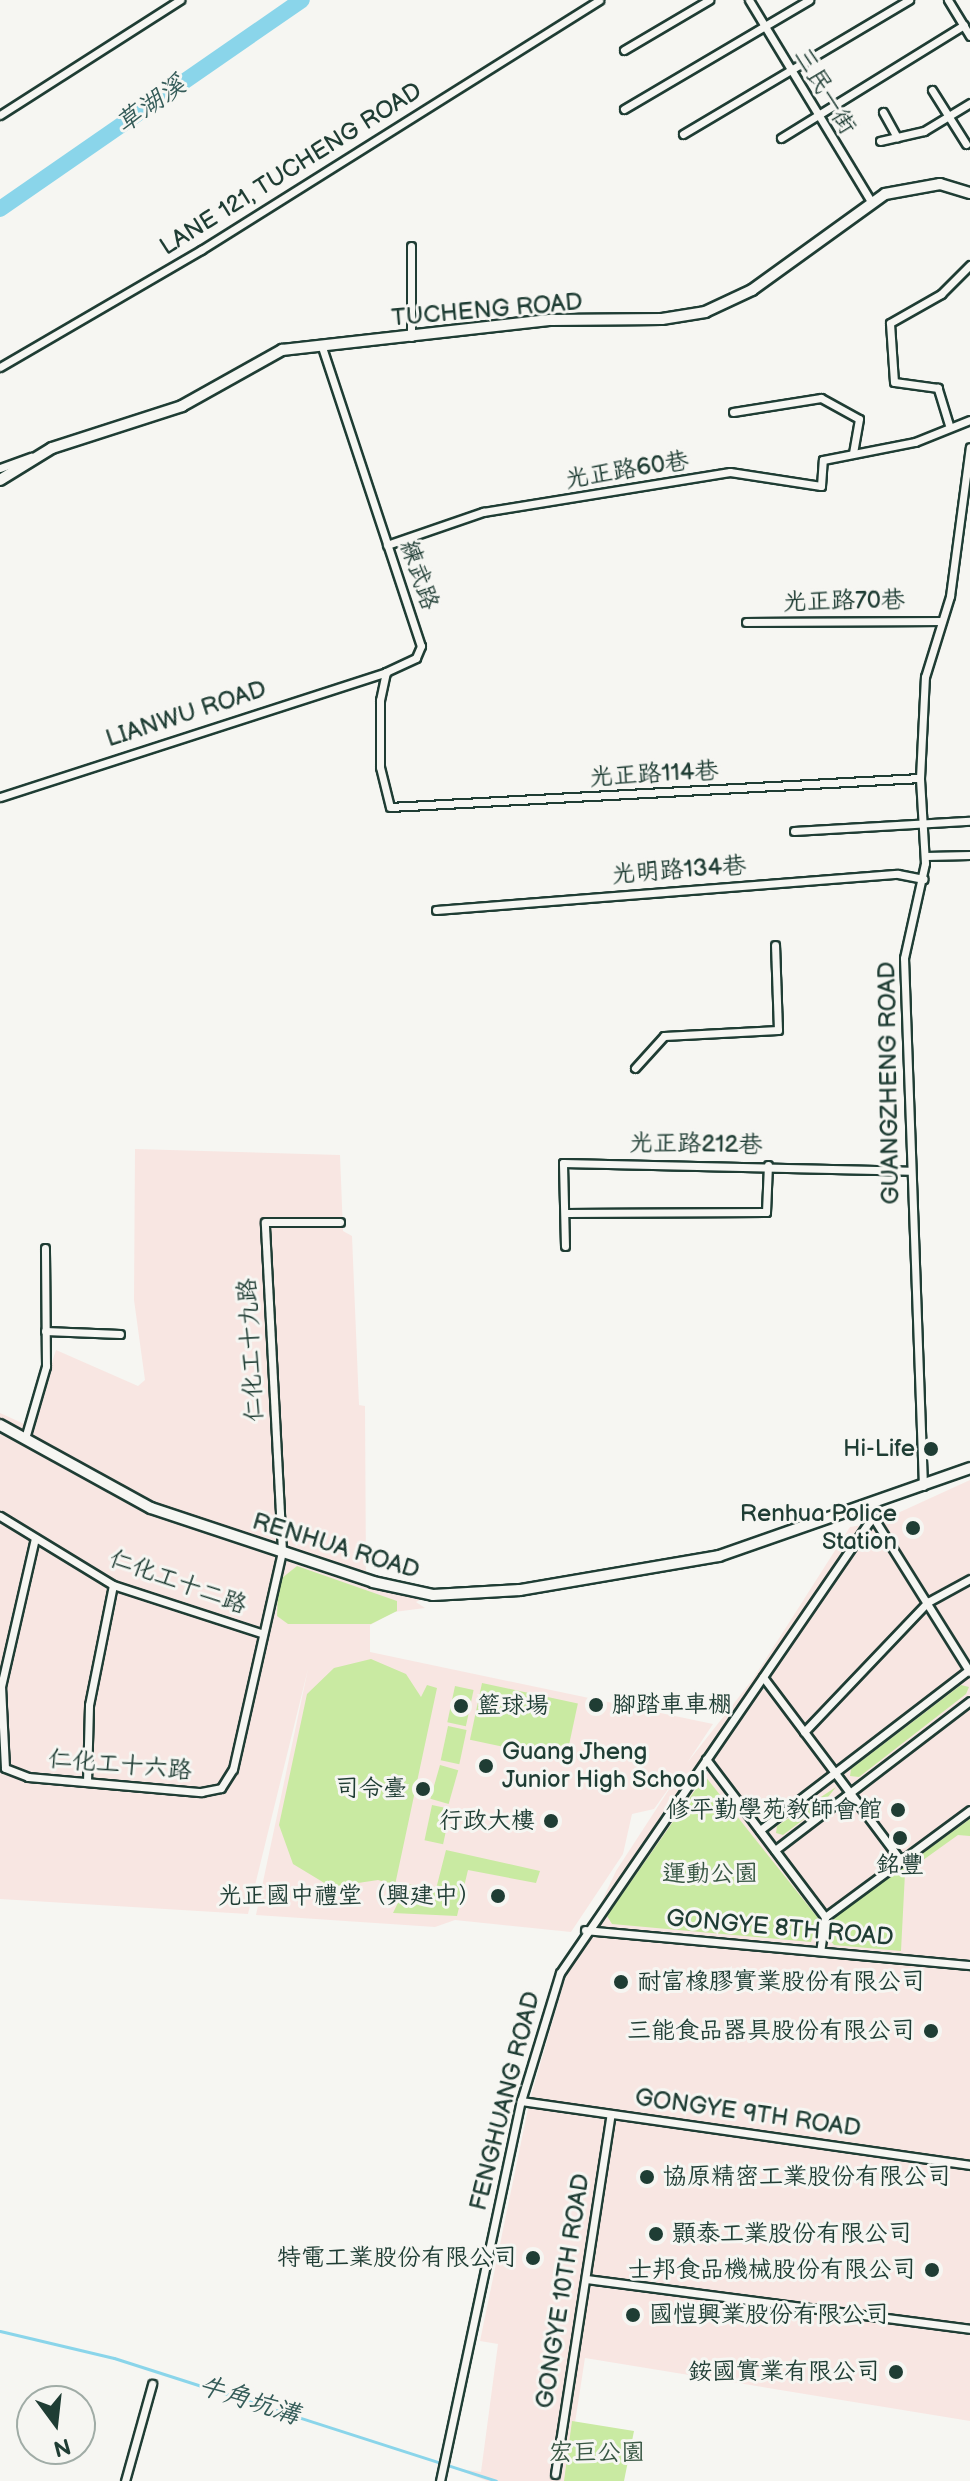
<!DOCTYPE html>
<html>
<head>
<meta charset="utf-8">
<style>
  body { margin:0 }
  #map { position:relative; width:970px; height:2481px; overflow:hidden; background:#f6f6f2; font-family:"Balsamiq Sans","LXGW WenKai TC",sans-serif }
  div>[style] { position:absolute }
  .built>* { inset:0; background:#f8e6e2 }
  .green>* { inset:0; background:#c9eaa2; transform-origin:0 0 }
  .stream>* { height:3px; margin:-1.5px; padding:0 1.5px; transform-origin:1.5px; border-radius:1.5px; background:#8ad5ea }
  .river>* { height:16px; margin:-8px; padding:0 8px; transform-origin:8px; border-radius:8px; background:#8ad5ea }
  .roads { filter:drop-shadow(2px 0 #1f3d34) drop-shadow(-2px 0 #1f3d34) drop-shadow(0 2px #1f3d34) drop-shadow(0 -2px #1f3d34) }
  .street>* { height:7px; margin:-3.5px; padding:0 3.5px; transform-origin:3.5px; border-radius:3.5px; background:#f6f6f2 }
  .secondary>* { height:10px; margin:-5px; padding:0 5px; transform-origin:5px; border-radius:5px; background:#f6f6f2 }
  .dots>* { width:22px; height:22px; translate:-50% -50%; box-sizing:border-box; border:4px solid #f6f6f2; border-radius:50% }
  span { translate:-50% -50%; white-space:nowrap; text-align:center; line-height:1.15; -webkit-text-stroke:6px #f6f6f2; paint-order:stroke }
  .street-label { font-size:24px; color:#1f3d34 }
  .poi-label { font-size:24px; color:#1f3d34 }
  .right { translate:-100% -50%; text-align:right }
  .left { translate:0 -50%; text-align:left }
  .park-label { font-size:24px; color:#385744 }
  .water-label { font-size:26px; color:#345b58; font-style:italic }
  .north { position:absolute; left:16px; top:2385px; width:80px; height:80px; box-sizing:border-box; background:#f6f6f2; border:2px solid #a0aca6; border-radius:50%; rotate:165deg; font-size:22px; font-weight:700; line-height:32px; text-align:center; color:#1f3d34 }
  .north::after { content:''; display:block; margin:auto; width:28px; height:36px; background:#1f3d34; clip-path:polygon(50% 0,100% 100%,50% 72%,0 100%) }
</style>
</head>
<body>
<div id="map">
  <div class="built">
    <div style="clip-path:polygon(135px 1149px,340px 1155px,343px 1231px,352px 1236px,359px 1405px,365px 1406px,366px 1573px,435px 1592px,416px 1602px,425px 1608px,394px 1612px,370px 1625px,370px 1652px,713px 1724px,687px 1763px,753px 1679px,850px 1527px,876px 1523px,970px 1480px,970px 2421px,585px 2358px,566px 2481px,487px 2481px,453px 2468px,481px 2472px,498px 2344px,480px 2341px,530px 2099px,565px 1979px,616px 1871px,679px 1774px,654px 1809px,632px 1814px,623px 1854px,571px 1932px,455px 1920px,435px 1927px,256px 1915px,308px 1669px,248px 1914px,0 1899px,0 1413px,31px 1427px,56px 1350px,138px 1386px,145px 1380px,134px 1300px)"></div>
  </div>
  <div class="green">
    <div style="clip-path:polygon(297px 1566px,397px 1601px,397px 1611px,371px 1624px,288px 1624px,277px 1616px,278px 1592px,282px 1578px)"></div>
    <div style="clip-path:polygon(371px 1659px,406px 1674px,421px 1697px,427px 1685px,437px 1688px,395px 1885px,378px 1880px,331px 1887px,293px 1864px,279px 1825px,307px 1694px,334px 1668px)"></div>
    <div style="left:482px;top:1683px;width:98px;height:58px;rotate:12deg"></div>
    <div style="clip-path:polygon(961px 1685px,969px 1687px,966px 1694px,859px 1777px,850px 1776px,851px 1769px)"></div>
    <div style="left:455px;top:1686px;width:19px;height:37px;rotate:12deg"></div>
    <div style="left:448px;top:1726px;width:19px;height:35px;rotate:12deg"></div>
    <div style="left:440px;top:1765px;width:19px;height:35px;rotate:16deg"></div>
    <div style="clip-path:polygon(705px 1776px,818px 1918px,811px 1942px,612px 1924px,607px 1916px)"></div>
    <div style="clip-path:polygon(836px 1787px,820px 1807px,783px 1835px,776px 1833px,777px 1826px)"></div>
    <div style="left:432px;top:1805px;width:19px;height:36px;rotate:12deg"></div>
    <div style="clip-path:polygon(970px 1819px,970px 1836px,958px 1835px,905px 1873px,901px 1951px,834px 1945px,827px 1937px,828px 1922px)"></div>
    <div style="clip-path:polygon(446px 1850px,540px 1871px,536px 1883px,468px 1870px,457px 1916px,393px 1913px,407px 1884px,436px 1889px)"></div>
    <div style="clip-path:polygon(572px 2421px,634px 2431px,624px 2481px,564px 2481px)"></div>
  </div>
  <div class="stream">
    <div style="left:0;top:2331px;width:117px;rotate:13.3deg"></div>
    <div style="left:114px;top:2358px;width:401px;rotate:17.8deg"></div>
  </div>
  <div class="river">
    <div style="left:0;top:209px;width:367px;rotate:-34.7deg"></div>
  </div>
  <div class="roads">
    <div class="street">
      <div style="left:749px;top:0;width:234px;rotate:58.8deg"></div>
      <div style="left:948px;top:0;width:42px;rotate:58.6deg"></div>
      <div style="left:624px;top:50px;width:99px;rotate:-30.5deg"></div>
      <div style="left:932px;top:90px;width:64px;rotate:57.8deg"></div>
      <div style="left:624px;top:109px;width:215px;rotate:-30.5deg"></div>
      <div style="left:883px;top:112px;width:29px;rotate:61deg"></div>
      <div style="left:0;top:115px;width:214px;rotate:-32.6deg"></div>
      <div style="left:683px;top:134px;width:263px;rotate:-30.7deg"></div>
      <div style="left:781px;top:138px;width:215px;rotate:-31.7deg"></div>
      <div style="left:880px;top:141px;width:45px;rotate:-12.8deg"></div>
      <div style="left:924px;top:131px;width:54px;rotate:-31.3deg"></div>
      <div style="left:411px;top:337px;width:91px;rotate:-90deg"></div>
      <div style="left:321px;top:344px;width:318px;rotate:71.7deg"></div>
      <div style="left:421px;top:646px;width:13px;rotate:113deg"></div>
      <div style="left:416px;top:658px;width:33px;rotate:155deg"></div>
      <div style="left:386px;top:672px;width:29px;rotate:102deg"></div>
      <div style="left:380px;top:700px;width:67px;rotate:90deg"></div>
      <div style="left:380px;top:767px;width:41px;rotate:76deg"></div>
      <div style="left:390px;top:807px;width:531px;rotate:-3.13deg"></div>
      <div style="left:0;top:367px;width:233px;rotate:-30.2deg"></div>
      <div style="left:201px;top:250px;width:470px;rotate:-32.1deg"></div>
      <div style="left:733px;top:412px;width:89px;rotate:-9deg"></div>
      <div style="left:821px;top:398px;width:43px;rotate:28.9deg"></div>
      <div style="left:859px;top:419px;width:34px;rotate:100deg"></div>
      <div style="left:949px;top:425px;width:39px;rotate:-107deg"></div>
      <div style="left:938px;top:388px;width:44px;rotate:-172.2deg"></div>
      <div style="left:894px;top:382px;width:59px;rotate:-93.9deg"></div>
      <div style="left:890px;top:323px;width:59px;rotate:-29.6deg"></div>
      <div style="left:941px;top:294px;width:41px;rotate:-45deg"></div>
      <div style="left:0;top:468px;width:33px;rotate:-20deg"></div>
      <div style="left:387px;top:545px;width:102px;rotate:-19deg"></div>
      <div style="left:483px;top:512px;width:250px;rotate:-9.2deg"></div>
      <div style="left:730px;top:472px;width:92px;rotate:8.7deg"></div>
      <div style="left:821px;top:486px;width:26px;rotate:-86deg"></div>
      <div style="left:823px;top:460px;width:94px;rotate:-11.1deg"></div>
      <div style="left:915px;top:442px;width:59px;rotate:-21.8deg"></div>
      <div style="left:746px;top:622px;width:195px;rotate:-0.3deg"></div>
      <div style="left:0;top:797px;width:406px;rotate:-17.9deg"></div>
      <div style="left:794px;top:831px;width:176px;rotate:-3.3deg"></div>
      <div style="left:926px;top:856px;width:44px;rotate:-1.3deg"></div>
      <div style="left:436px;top:910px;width:463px;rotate:-4.5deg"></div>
      <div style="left:898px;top:874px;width:26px;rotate:11deg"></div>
      <div style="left:635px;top:1068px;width:43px;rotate:-47.8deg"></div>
      <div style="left:664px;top:1036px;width:114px;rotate:-3deg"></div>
      <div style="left:778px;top:1030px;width:85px;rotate:-92deg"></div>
      <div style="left:565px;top:1213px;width:201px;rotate:-0.3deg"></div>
      <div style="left:766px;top:1212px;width:47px;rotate:-87.6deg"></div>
      <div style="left:565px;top:1246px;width:83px;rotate:-91.4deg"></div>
      <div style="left:563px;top:1163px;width:347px;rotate:1.3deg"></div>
      <div style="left:45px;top:1331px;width:75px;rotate:2.3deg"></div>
      <div style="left:26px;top:1435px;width:72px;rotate:-73.8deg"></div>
      <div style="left:46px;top:1366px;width:118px;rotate:-90.5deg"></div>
      <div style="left:923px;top:1486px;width:528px;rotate:-92.06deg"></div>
      <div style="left:904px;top:958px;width:97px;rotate:-77.5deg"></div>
      <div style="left:925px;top:863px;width:85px;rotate:-93.4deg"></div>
      <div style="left:920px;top:778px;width:101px;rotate:-87.2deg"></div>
      <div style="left:925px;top:677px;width:85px;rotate:-72.8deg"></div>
      <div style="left:950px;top:596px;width:150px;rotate:-82.4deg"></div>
      <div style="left:868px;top:1509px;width:192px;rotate:58deg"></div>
      <div style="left:0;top:1516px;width:132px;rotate:31.4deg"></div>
      <div style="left:113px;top:1585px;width:156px;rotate:18deg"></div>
      <div style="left:35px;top:1538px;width:152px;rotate:102.9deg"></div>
      <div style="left:1px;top:1686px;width:82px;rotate:87.2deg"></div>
      <div style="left:5px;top:1768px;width:25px;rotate:21deg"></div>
      <div style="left:28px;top:1777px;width:174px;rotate:5deg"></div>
      <div style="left:201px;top:1792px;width:20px;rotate:-11deg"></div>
      <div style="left:221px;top:1788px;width:22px;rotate:-58deg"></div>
      <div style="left:233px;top:1769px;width:223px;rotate:-77.3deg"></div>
      <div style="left:282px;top:1551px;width:329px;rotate:-93deg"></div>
      <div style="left:265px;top:1222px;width:75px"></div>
      <div style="left:763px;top:1677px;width:230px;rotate:53.1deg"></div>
      <div style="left:804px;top:1732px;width:180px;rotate:-46.4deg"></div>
      <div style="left:928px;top:1602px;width:48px;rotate:-28.7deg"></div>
      <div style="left:706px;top:1759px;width:198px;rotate:53deg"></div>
      <div style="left:825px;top:1917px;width:34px;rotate:98deg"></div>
      <div style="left:87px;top:1782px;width:77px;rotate:-88.5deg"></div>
      <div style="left:89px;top:1705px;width:122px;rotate:-78.7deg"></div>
      <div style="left:760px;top:1830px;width:265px;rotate:-37.5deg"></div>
      <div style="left:775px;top:1850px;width:245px;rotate:-37.4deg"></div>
      <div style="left:825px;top:1917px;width:180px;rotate:-36.4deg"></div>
      <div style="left:585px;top:1930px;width:387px;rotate:5.2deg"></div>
      <div style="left:521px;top:2101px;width:454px;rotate:8.1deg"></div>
      <div style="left:586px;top:2279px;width:387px;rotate:7.4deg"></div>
      <div style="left:555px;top:2474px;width:364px;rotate:-81.2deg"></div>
      <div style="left:125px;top:2481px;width:101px;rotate:-74.4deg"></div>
      <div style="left:440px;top:2481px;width:389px;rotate:-78deg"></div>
      <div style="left:521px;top:2101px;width:134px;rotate:-73.1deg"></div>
      <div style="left:560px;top:1973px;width:547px;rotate:-55.58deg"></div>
      <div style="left:869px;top:1522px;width:15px;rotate:-98deg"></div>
    </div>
    <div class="secondary">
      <div style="left:0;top:480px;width:61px;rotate:-31.6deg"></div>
      <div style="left:52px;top:448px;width:137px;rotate:-17.9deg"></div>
      <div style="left:182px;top:406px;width:115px;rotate:-29.2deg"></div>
      <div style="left:282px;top:350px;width:271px;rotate:-6.4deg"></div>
      <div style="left:551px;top:320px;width:111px;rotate:-0.5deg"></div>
      <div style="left:662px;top:319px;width:44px;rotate:-9.2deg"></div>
      <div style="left:705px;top:312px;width:52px;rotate:-25.1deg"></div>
      <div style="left:752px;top:290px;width:164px;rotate:-35.8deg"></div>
      <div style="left:885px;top:194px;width:56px;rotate:-10.3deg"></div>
      <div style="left:940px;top:184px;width:31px;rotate:17deg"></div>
      <div style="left:0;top:1425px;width:172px;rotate:28.8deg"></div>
      <div style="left:151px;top:1508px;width:234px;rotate:18.4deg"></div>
      <div style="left:373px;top:1582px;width:61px;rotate:12.2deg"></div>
      <div style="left:433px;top:1595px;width:87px;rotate:-3.3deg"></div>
      <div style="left:520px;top:1590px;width:202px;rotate:-9.7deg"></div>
      <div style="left:719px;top:1556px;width:266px;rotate:-19.3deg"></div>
    </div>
  </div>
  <div class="dots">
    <div style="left:931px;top:1449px;background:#1f3d34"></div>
    <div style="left:913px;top:1528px;background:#1f3d34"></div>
    <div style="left:596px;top:1705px;background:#1f3d34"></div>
    <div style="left:461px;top:1706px;background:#1f3d34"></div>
    <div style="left:486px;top:1766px;background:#1f3d34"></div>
    <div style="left:423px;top:1789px;background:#1f3d34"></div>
    <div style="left:898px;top:1810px;background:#1f3d34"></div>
    <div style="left:551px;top:1821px;background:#1f3d34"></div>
    <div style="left:900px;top:1838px;background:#1f3d34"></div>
    <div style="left:498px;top:1896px;background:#1f3d34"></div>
    <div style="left:621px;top:1982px;background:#1f3d34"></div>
    <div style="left:931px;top:2031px;background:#1f3d34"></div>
    <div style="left:647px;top:2177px;background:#1f3d34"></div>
    <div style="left:656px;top:2234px;background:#1f3d34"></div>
    <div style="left:533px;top:2258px;background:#1f3d34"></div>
    <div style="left:932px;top:2270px;background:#1f3d34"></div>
    <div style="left:633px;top:2315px;background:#1f3d34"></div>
    <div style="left:896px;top:2372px;background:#1f3d34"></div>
  </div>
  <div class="street-label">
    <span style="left:825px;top:91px;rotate:59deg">三民一街</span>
    <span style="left:291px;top:169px;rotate:-32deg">LANE 121, TUCHENG ROAD</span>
    <span style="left:487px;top:310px;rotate:-5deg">TUCHENG ROAD</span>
    <span style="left:627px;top:470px;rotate:-9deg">光正路60巷</span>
    <span style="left:419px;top:575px;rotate:71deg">練武路</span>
    <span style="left:844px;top:601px;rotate:-1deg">光正路70巷</span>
    <span style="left:186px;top:714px;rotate:-18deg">LIANWU ROAD</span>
    <span style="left:654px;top:774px;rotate:-3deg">光正路114巷</span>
    <span style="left:679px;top:870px;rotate:-4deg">光明路134巷</span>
    <span style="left:889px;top:1083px;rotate:-91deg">GUANGZHENG ROAD</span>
    <span style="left:696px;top:1144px;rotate:1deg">光正路212巷</span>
    <span style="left:251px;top:1350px;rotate:-93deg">仁化工十九路</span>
    <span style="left:336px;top:1546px;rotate:17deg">RENHUA ROAD</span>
    <span style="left:178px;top:1582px;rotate:20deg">仁化工十二路</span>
    <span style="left:120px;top:1765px;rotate:5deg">仁化工十六路</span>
    <span style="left:780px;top:1928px;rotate:5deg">GONGYE 8TH ROAD</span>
    <span style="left:505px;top:2101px;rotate:-76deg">FENGHUANG ROAD</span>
    <span style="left:748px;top:2113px;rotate:8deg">GONGYE 9TH ROAD</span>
    <span style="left:563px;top:2291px;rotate:-81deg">GONGYE 10TH ROAD</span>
  </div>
  <div class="poi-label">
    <span class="right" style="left:915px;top:1449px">Hi-Life</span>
    <span class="right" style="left:897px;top:1528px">Renhua Police<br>Station</span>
    <span class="left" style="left:612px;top:1705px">腳踏車車棚</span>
    <span class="left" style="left:477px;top:1706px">籃球場</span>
    <span class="left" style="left:502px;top:1766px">Guang Jheng<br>Junior High School</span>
    <span class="right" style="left:407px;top:1789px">司令臺</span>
    <span class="right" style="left:882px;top:1810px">修平勤學苑教師會館</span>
    <span class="right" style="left:535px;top:1821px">行政大樓</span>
    <span style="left:900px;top:1865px">銘豐</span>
    <span class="right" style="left:482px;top:1896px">光正國中禮堂（興建中）</span>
    <span class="left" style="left:637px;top:1982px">耐富橡膠實業股份有限公司</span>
    <span class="right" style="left:915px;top:2031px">三能食品器具股份有限公司</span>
    <span class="left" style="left:663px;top:2177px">協原精密工業股份有限公司</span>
    <span class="left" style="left:672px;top:2234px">顥泰工業股份有限公司</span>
    <span class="right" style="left:517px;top:2258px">特電工業股份有限公司</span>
    <span class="right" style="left:916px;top:2270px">士邦食品機械股份有限公司</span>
    <span class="left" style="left:649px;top:2315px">國愷興業股份有限公司</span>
    <span class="right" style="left:880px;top:2372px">銨國實業有限公司</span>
  </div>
  <div class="park-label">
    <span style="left:710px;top:1874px">運動公園</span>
    <span style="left:597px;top:2453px">宏巨公園</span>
  </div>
  <div class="water-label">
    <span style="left:151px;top:105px;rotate:-35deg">草湖溪</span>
    <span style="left:249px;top:2401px;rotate:18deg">牛角坑溝</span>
  </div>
  <div class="north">N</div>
</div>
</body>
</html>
